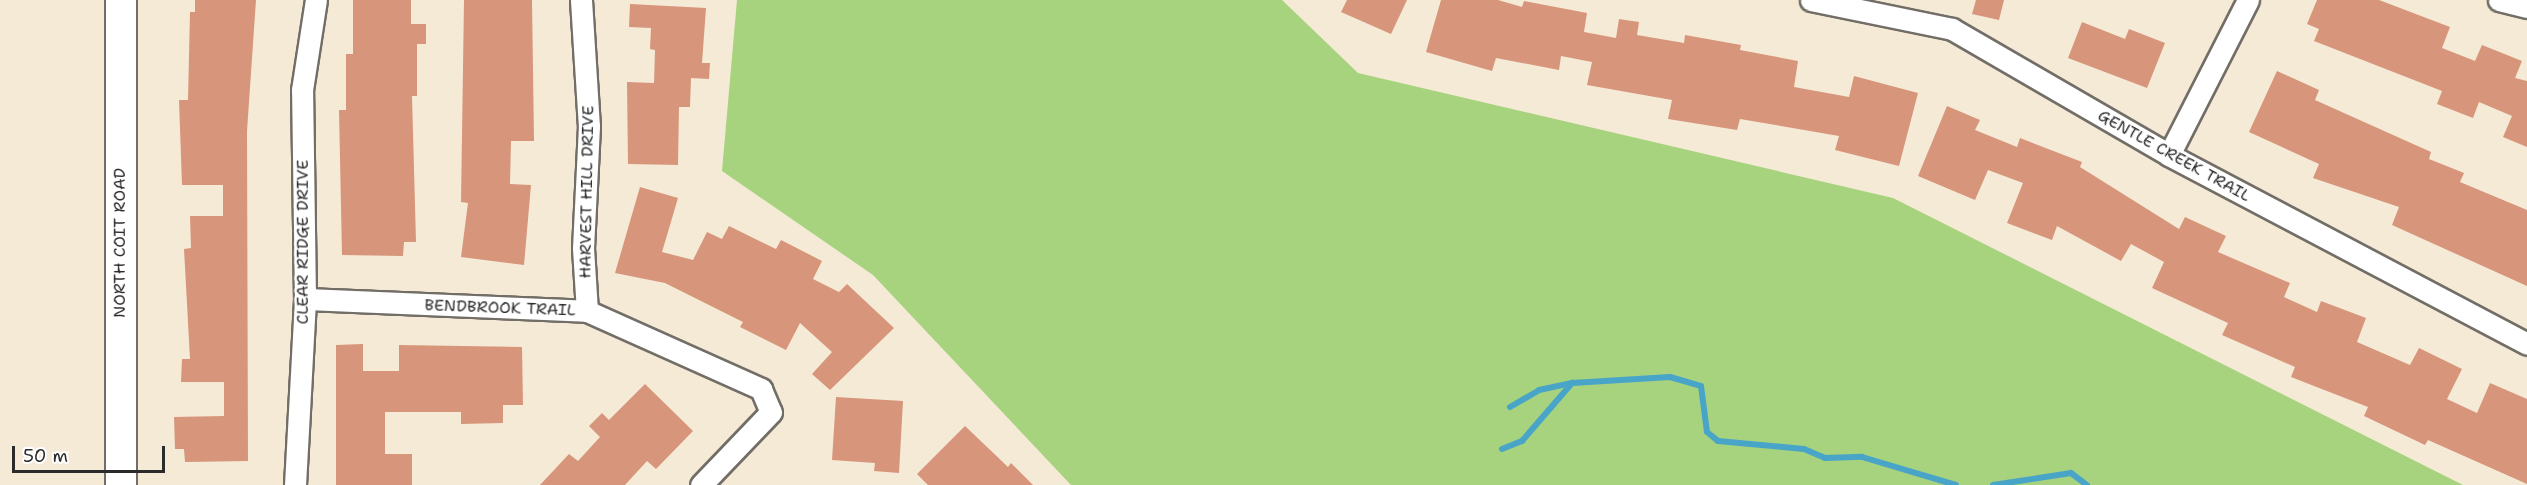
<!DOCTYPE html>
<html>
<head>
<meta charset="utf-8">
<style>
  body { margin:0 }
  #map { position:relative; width:2527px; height:485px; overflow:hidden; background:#f5ead6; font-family:"Shantell Sans",sans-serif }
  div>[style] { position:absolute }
  .green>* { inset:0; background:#a7d27e }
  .stream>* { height:6px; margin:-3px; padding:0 3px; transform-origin:3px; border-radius:3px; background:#49a5c8 }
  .building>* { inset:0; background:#d7957b }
  .roads { filter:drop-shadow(2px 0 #726e67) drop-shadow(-2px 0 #726e67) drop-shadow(0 2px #726e67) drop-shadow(0 -2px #726e67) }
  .street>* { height:21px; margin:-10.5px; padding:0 10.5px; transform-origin:10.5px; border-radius:10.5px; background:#fff }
  .secondary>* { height:30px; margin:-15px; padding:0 15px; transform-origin:15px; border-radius:15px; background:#fff }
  span { translate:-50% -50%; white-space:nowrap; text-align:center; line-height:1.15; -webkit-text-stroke:5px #fff; paint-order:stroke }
  .street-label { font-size:16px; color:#2b2b2b }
  .scale { position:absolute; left:12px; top:446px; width:153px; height:27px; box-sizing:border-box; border:3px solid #2b2b2b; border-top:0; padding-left:8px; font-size:18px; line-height:21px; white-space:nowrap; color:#2b2b2b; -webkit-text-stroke:4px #fff; paint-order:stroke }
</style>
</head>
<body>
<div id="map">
  <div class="green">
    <div style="clip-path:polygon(737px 0,1282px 0,1358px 73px,1893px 198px,2463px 485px,1071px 485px,873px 275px,722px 171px)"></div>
  </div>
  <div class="stream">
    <div style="left:1510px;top:407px;width:34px;rotate:-30deg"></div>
    <div style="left:1539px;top:390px;width:34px;rotate:-12deg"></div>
    <div style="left:1572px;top:383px;width:98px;rotate:-3.5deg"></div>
    <div style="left:1670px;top:377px;width:32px;rotate:16deg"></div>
    <div style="left:1701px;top:386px;width:46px;rotate:82.6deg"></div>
    <div style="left:1707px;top:432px;width:14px;rotate:39deg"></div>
    <div style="left:1718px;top:441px;width:86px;rotate:5.3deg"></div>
    <div style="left:1804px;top:449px;width:23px;rotate:23deg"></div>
    <div style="left:1825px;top:458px;width:37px;rotate:-2deg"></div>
    <div style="left:1862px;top:457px;width:98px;rotate:16.6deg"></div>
    <div style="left:1502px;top:449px;width:22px;rotate:-22deg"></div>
    <div style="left:1522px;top:441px;width:77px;rotate:-49.2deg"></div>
    <div style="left:1993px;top:485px;width:79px;rotate:-8.7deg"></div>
    <div style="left:2071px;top:473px;width:20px;rotate:37deg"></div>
  </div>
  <div class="building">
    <div style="clip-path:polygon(195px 0,256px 0,247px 131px,248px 461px,185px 462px,184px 449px,175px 449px,174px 417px,224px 416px,224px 382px,181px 382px,182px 359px,190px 359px,184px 249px,191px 248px,190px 216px,223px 216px,223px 185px,182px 185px,179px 100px,188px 100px,190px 12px,195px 12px)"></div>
    <div style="clip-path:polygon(353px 0,411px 0,411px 24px,426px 24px,426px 44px,417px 44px,417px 96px,412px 96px,416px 242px,404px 242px,403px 256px,342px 255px,339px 110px,346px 110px,346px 54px,353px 54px)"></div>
    <div style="clip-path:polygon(464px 0,532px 0,534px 141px,511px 141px,510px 184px,531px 185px,524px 265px,461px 257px,468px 203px,461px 202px)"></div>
    <div style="clip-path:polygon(1347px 0,1407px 0,1391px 34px,1341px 12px)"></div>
    <div style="clip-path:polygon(1441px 0,1498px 0,1522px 7px,1524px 1px,1587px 13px,1584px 32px,1616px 38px,1619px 19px,1639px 22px,1637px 35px,1684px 43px,1685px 35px,1741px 45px,1740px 50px,1798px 61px,1794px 87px,1849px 97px,1854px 76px,1918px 93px,1899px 166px,1835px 150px,1839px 136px,1740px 119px,1737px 130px,1668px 119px,1672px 100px,1587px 85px,1592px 62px,1561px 56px,1559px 70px,1496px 58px,1492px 71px,1426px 52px)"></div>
    <div style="clip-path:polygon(1976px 0,2004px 0,1999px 20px,1972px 14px)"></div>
    <div style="clip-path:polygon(2317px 0,2379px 0,2450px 27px,2442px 48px,2475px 61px,2482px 45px,2522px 61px,2515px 78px,2527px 81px,2527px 147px,2503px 137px,2512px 116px,2479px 102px,2473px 118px,2437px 104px,2442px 91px,2314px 41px,2319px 29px,2307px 24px)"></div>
    <div style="clip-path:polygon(630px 4px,706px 8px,702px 63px,710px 63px,709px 79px,691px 78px,690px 107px,679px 107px,678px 165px,628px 164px,627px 82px,654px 83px,655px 50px,650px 49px,651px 28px,629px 27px)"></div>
    <div style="clip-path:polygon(2082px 22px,2125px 39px,2129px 29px,2165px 43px,2147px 88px,2068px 58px)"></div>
    <div style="clip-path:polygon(2277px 71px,2319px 90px,2315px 100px,2431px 152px,2429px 159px,2464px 173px,2460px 182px,2527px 210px,2527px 286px,2392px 225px,2399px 207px,2313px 178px,2319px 164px,2249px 132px)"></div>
    <div style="clip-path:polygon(1947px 106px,1980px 120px,1975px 130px,2017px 147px,2020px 138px,2082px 162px,2080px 167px,2179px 229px,2185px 217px,2226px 236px,2218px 252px,2290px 283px,2284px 297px,2317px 312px,2321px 301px,2366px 318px,2357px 342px,2410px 365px,2419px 348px,2462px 369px,2447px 399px,2477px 413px,2490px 383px,2527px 399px,2527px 484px,2428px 440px,2425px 445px,2364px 416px,2368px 407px,2291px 377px,2295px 367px,2222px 335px,2228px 323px,2152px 288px,2164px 262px,2131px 244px,2121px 261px,2057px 226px,2052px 240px,2007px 223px,2023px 183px,1988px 170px,1975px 200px,1918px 176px)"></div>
    <div style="clip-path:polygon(640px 187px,678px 198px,662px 252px,693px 260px,707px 232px,722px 239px,729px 226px,776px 249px,781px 240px,822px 261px,813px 279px,839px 292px,847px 284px,894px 328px,830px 390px,812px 374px,832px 352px,800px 323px,786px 350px,740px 327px,743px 322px,665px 283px,615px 273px)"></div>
    <div style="clip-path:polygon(363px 344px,363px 371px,399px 371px,399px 345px,522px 347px,523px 405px,503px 405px,503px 423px,461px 424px,461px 412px,385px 412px,385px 454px,412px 454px,412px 485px,336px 485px,336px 345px)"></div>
    <div style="clip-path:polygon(645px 384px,693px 431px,656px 469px,647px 461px,625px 485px,540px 485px,569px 454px,578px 461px,600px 437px,589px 426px,602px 413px,609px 420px)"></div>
    <div style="clip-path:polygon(836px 397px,903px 401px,899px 473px,874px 471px,875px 463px,832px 460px)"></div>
    <div style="clip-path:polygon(965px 426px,1008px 467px,1011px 463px,1033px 485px,928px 485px,917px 474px)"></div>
  </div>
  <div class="roads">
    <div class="street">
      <div style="left:581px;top:0;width:126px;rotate:86.4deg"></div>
      <div style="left:589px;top:126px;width:122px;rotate:92.8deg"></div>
      <div style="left:583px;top:248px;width:63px;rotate:86.4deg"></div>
      <div style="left:1811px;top:0;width:144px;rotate:11.6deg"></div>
      <div style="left:1952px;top:29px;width:251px;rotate:30.1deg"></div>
      <div style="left:2169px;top:155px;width:405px;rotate:27.8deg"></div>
      <div style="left:2499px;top:0;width:29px;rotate:14deg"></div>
      <div style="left:2169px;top:155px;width:174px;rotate:-63deg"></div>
      <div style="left:305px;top:299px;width:282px;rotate:2.4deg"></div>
      <div style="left:587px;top:311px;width:191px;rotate:24.1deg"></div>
      <div style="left:761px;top:389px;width:25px;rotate:67deg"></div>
      <div style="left:771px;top:412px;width:101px;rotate:133.8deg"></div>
      <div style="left:295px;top:485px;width:186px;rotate:-86.9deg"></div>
      <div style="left:305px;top:299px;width:209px;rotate:-90.8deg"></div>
      <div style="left:302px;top:90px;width:91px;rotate:-81.2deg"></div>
    </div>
    <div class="secondary">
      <div style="left:121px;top:0;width:485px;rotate:90deg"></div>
    </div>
  </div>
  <div class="street-label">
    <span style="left:2174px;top:156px;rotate:29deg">GENTLE CREEK TRAIL</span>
    <span style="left:587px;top:192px;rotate:-89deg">HARVEST HILL DRIVE</span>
    <span style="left:303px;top:242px;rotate:-90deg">CLEAR RIDGE DRIVE</span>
    <span style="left:120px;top:243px;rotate:-90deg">NORTH COIT ROAD</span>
    <span style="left:500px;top:308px;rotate:2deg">BENDBROOK TRAIL</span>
  </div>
  <div class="scale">50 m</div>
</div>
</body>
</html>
